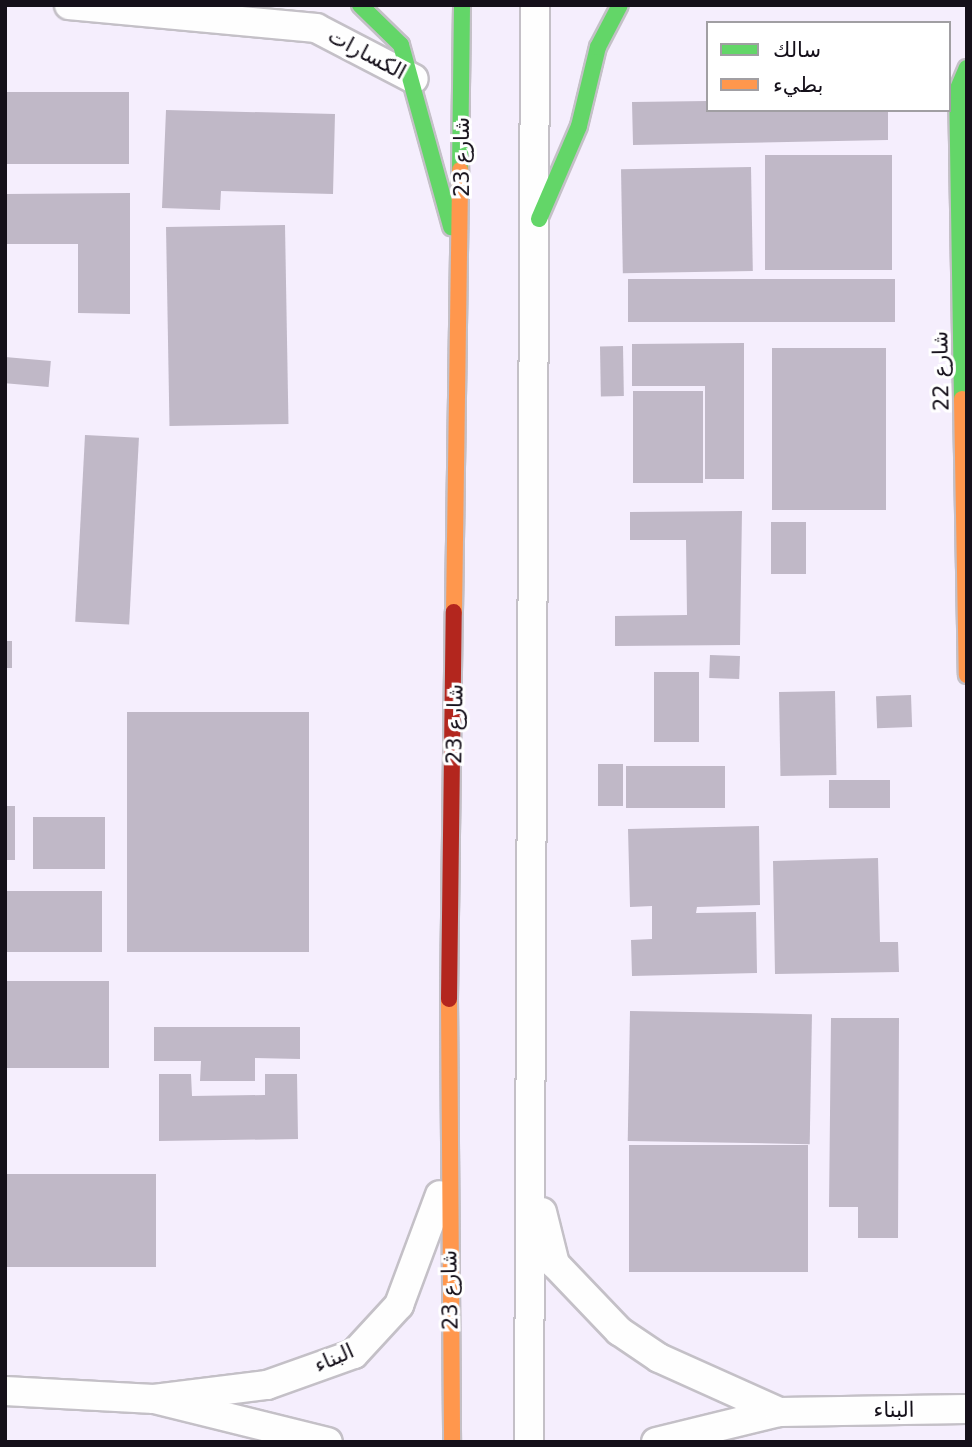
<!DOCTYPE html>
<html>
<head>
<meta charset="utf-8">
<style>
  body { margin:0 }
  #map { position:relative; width:972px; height:1447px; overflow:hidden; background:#f8f6fa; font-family:"DejaVu Sans","Noto Naskh Arabic",sans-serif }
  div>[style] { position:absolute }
  .built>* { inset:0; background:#f5eefd }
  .building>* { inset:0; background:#c0b8c7; transform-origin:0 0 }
  .roads { filter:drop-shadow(2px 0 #c4c0c7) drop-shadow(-2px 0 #c4c0c7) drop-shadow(0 2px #c4c0c7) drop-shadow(0 -2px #c4c0c7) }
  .street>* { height:28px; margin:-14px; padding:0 14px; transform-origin:14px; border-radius:14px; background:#fefefe }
  .fast>* { height:16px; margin:-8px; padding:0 8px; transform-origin:8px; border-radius:8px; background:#63d668 }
  .slow>* { height:16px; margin:-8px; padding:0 8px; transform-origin:8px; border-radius:8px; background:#ff974d }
  .jam>* { height:16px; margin:-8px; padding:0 8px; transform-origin:8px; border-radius:8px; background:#b3261e }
  span { translate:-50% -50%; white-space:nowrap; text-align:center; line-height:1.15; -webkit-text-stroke:6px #fff; paint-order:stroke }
  .street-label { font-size:21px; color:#15101a }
  .frame { position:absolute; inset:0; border:7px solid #15101a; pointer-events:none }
  .legend { position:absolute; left:706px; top:21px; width:245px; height:91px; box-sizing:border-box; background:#fff; border:2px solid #a19fa3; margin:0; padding:9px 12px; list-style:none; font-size:21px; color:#15101a }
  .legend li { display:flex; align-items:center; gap:14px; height:35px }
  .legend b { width:35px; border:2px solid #a19fa3 }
</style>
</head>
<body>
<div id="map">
  <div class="built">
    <div style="clip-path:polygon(evenodd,5px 5px,967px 5px,967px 1442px,5px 1442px,5px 5px,708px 23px,949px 23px,949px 110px,708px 110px,708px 23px)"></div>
  </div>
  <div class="building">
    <div style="left:5px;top:92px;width:124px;height:72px"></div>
    <div style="clip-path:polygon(708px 101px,708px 110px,888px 110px,888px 140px,633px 145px,632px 102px)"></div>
    <div style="clip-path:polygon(166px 110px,335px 114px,333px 194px,221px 191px,220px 210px,162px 208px)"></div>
    <div style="left:765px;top:155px;width:127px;height:115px"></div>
    <div style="left:751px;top:167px;width:104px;height:130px;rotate:89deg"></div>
    <div style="clip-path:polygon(130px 193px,130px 314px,78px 313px,78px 244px,5px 244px,5px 194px)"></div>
    <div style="left:285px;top:225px;width:199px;height:119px;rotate:89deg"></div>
    <div style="left:895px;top:279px;width:43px;height:267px;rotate:90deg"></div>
    <div style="clip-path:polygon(744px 343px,744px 479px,705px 479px,705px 386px,632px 386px,632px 344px)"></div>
    <div style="left:623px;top:346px;width:50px;height:23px;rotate:89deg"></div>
    <div style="left:886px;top:348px;width:162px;height:114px;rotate:90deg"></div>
    <div style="left:5px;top:357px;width:46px;height:26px;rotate:5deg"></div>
    <div style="left:703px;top:391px;width:92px;height:70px;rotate:90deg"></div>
    <div style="left:85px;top:435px;width:54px;height:187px;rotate:3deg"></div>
    <div style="clip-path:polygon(742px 511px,740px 645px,615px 646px,615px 616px,687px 615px,686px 540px,630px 540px,630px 512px)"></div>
    <div style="left:771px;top:522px;width:35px;height:52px"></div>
    <div style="left:5px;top:641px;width:7px;height:27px"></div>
    <div style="left:710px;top:655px;width:30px;height:23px;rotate:2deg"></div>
    <div style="left:699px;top:672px;width:70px;height:45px;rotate:90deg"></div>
    <div style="left:835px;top:691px;width:84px;height:56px;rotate:89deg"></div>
    <div style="left:911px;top:695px;width:32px;height:35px;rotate:88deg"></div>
    <div style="left:309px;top:712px;width:240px;height:182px;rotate:90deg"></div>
    <div style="left:598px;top:764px;width:25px;height:42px"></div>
    <div style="left:626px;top:766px;width:99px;height:42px"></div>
    <div style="left:890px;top:780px;width:28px;height:61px;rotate:90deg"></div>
    <div style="left:5px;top:806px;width:10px;height:54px"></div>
    <div style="left:33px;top:817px;width:72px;height:52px"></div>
    <div style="clip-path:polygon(759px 826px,760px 905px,697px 907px,696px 913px,756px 912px,757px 973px,632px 976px,631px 940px,652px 939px,652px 906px,630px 907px,628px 829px)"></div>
    <div style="clip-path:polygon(878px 858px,880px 942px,898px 942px,899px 972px,775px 974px,773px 861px)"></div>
    <div style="left:102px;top:891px;width:61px;height:97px;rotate:90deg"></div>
    <div style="left:109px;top:981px;width:87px;height:104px;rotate:90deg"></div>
    <div style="left:630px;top:1011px;width:182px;height:130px;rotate:1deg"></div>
    <div style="clip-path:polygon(831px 1018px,899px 1018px,898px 1238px,858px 1238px,858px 1207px,829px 1207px)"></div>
    <div style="clip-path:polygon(154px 1027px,300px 1027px,300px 1059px,255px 1058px,255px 1081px,200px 1081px,201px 1061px,154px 1061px)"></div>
    <div style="clip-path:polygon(159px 1074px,191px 1074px,192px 1096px,265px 1095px,265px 1074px,297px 1074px,298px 1139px,159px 1141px)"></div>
    <div style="left:629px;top:1145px;width:179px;height:127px"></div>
    <div style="left:5px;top:1174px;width:151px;height:93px"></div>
  </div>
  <div class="roads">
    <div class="street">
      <div style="left:69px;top:5px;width:248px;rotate:5.3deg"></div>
      <div style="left:316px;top:28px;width:110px;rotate:27.5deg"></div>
      <div style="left:542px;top:1212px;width:54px;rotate:76deg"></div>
      <div style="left:555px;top:1264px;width:93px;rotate:46.3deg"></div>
      <div style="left:619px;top:1331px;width:48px;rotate:34deg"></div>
      <div style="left:659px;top:1358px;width:132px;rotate:24.2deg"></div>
      <div style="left:5px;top:1391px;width:149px;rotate:3.1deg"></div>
      <div style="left:154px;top:1399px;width:179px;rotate:13.9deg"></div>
      <div style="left:154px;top:1399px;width:114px;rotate:-7.1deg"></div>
      <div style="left:267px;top:1385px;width:92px;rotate:-19.6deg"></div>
      <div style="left:354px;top:1354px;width:67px;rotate:-47.4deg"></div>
      <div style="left:399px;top:1305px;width:117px;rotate:-69.6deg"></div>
      <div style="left:529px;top:1442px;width:1437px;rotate:-89.76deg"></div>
      <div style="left:656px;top:1442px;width:127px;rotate:-13.7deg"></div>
      <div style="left:779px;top:1412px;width:188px;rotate:-0.9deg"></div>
    </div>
    <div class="fast">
      <div style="left:360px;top:5px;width:57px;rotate:44.3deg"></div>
      <div style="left:401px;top:45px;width:189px;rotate:74.6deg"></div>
      <div style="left:460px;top:170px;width:165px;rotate:-89.3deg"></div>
      <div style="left:539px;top:219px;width:101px;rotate:-66.7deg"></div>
      <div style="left:579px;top:126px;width:81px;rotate:-76.5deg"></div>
      <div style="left:598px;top:47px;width:47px;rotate:-62.4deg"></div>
      <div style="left:962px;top:399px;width:308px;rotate:-90.9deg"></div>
      <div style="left:957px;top:91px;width:25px;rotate:-67deg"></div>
    </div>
    <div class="slow">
      <div style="left:962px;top:399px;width:276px;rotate:89deg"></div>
      <div style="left:454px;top:612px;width:442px;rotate:-89.2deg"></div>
      <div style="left:449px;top:999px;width:443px;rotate:89.6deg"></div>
    </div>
    <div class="jam">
      <div style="left:449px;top:999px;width:387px;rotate:-89.3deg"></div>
    </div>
  </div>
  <div class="street-label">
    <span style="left:367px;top:54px;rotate:28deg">الكسارات</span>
    <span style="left:462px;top:157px;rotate:-90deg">شارع 23</span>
    <span style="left:941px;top:371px;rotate:-91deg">شارع 22</span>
    <span style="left:455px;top:724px;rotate:-89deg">شارع 23</span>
    <span style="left:450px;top:1290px;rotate:-91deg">شارع 23</span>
    <span style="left:334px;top:1358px;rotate:-24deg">البناء</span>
    <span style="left:894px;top:1410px;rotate:-1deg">البناء</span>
  </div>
  <div class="frame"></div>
  <ul class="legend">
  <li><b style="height:9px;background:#63d668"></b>سالك</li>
  <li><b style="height:9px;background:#ff974d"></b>بطيء</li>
  </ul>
</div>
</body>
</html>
